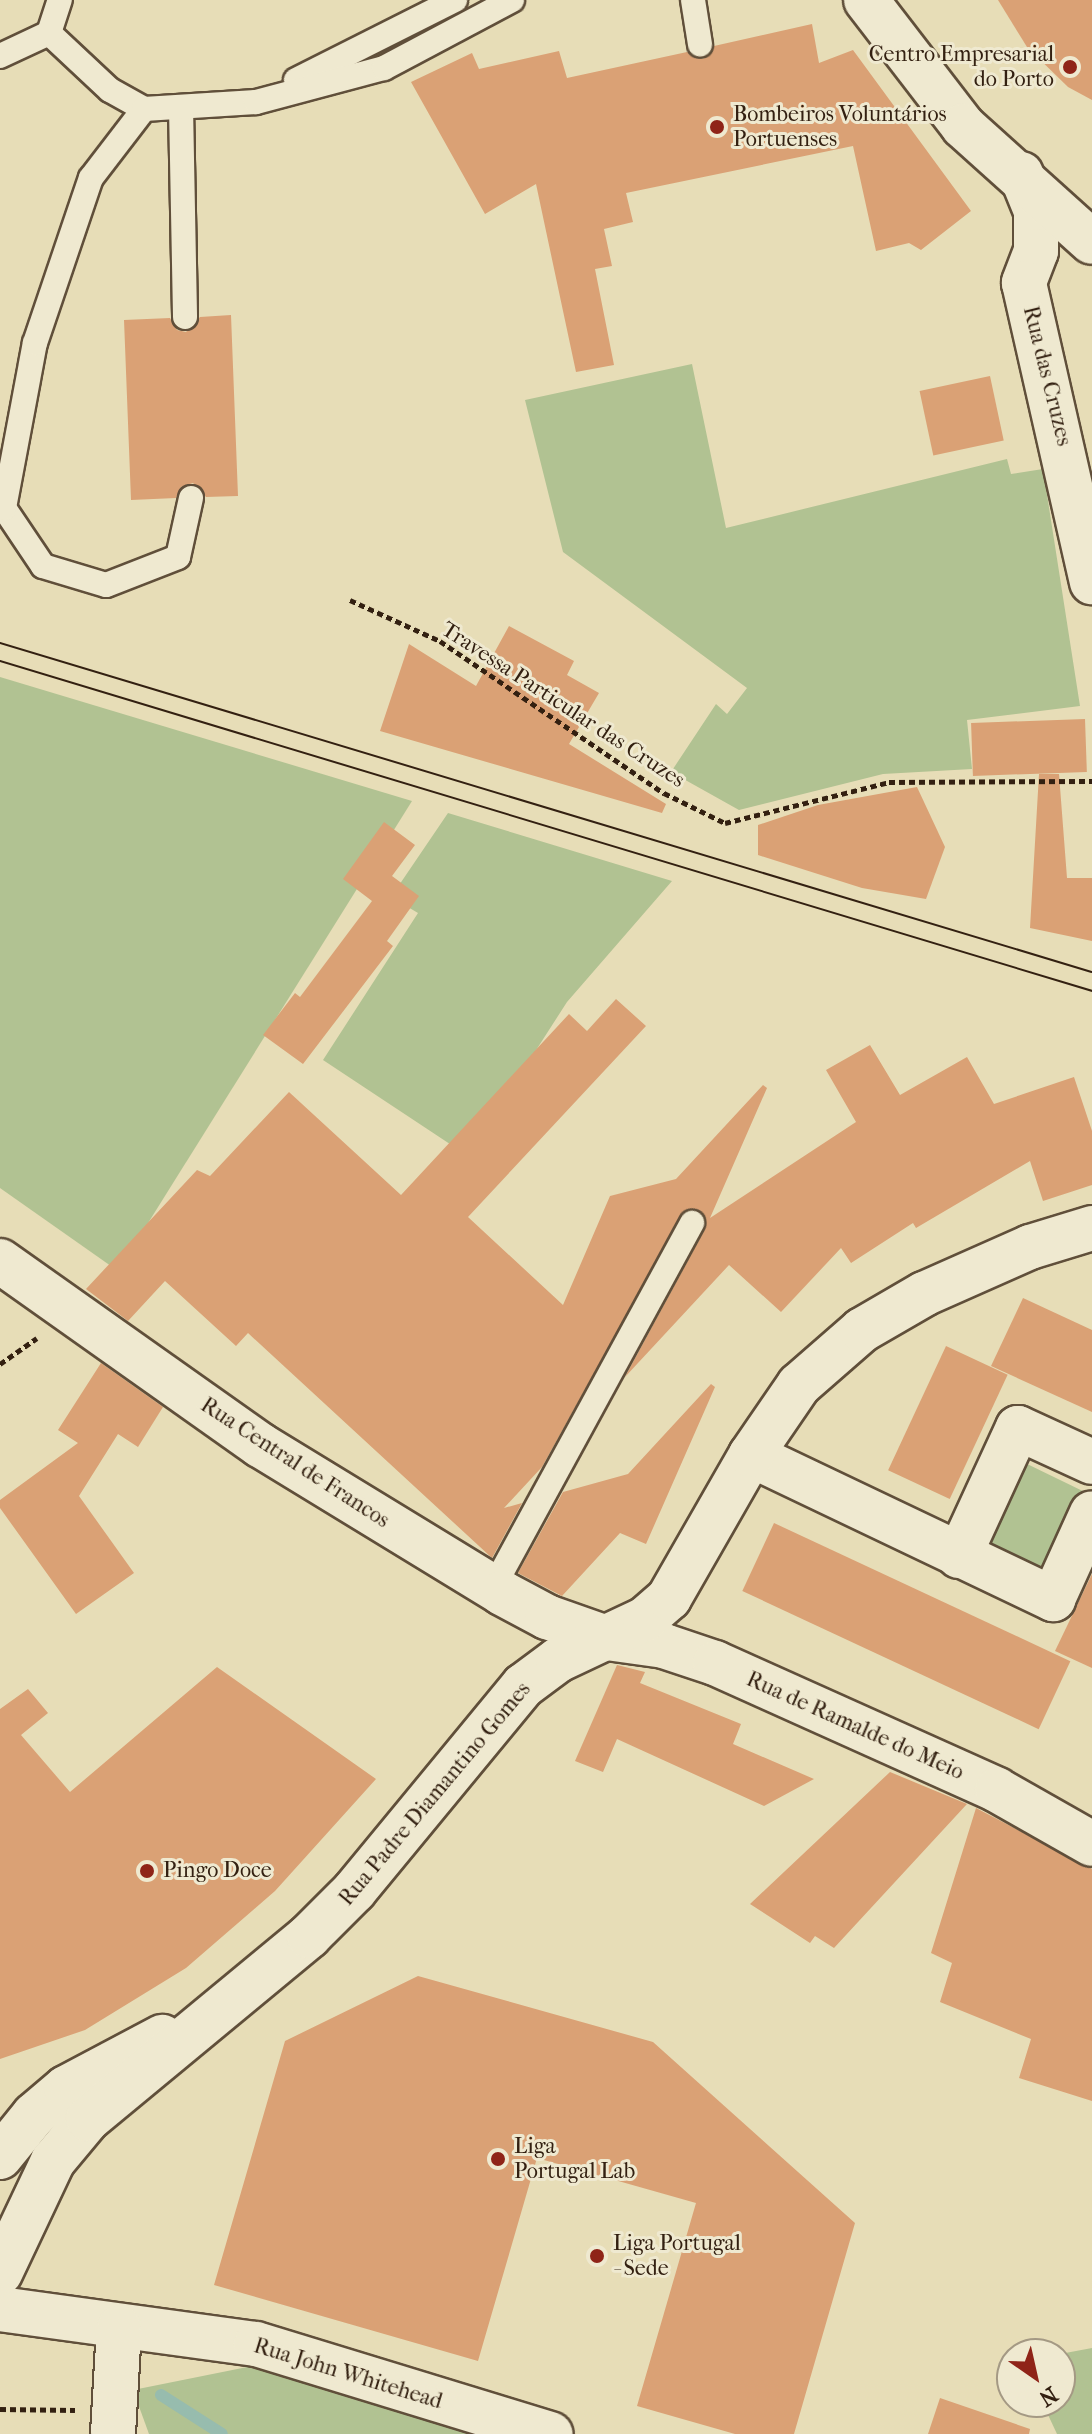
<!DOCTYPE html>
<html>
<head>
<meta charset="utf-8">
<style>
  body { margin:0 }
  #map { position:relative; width:1092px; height:2434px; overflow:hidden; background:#e7ddb7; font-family:"IM FELL French Canon",serif }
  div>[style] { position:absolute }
  .green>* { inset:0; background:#b1c292; transform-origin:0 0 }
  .stream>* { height:12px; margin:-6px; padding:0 6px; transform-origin:6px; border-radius:6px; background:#97bcae }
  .building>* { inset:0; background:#daa175; transform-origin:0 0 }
  .path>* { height:5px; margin-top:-2.5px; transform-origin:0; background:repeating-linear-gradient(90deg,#332011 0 6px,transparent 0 10px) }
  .roads { filter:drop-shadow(2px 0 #604f3a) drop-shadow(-2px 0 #604f3a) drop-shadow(0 2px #604f3a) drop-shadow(0 -2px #604f3a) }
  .service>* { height:24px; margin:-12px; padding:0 12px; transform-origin:12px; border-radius:12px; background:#efe9d0 }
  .minor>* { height:44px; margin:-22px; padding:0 22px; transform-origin:22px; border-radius:22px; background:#efe9d0 }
  .tertiary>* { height:44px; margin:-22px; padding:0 22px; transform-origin:22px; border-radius:22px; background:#efe9d0 }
  .secondary>* { height:44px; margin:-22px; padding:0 22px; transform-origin:22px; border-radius:22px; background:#efe9d0 }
  .tram>* { height:2px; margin:-1px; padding:0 1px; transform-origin:1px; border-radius:1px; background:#332011 }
  .dots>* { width:22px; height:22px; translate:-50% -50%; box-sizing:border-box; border:4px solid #efe9d0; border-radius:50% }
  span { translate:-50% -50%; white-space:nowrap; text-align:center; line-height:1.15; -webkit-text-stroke:6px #efe9d0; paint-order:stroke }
  .poi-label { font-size:22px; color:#332011 }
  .right { translate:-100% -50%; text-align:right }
  .left { translate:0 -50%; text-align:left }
  .street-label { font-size:22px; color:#332011 }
  .north { position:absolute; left:996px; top:2338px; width:80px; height:80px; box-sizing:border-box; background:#efe9d0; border:2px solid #a49984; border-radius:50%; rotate:146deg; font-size:22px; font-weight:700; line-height:32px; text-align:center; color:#332011 }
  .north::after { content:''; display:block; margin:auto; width:28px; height:36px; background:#8f2418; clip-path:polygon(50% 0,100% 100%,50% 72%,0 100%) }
</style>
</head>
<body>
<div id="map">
  <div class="green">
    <div style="clip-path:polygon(692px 364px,726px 528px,1007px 459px,1011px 474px,1043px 469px,1080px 706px,967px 720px,972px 769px,883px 774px,739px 810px,671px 772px,716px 704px,727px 714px,747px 688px,563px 552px,525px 400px)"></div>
    <div style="clip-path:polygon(0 677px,412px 801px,118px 1271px,0 1188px)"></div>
    <div style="clip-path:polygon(448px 813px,672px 881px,567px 1002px,468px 1156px,323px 1060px,418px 913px,391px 897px)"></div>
    <div style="left:1023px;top:1462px;width:71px;height:87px;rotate:26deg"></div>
    <div style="clip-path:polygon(1092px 2348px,1092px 2434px,1057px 2434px,1042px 2402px,1060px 2402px,1060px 2354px)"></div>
    <div style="clip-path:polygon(262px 2364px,470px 2434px,149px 2434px,133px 2390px)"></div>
  </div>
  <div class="stream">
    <div style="left:161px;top:2395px;width:72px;rotate:32.6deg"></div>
  </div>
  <div class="building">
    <div style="clip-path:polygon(998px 0,1092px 0,1092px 100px,1068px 87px,1027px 47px)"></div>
    <div style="clip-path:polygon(812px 24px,819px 63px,853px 50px,971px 211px,921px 250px,909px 243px,876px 251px,853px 146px,626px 193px,633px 222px,604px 229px,612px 266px,595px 269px,614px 365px,576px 372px,536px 184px,485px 214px,411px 82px,472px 53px,479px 69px,559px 51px,567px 78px,687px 52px,703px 59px,714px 46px)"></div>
    <div style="clip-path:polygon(231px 315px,238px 496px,206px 497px,193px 483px,181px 487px,176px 498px,131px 500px,124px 320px,170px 318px,177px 330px,186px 332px,200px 317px)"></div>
    <div style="left:990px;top:376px;width:66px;height:72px;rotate:78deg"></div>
    <div style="clip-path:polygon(509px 626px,574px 661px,567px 675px,599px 693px,569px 744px,666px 804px,662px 813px,380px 731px,409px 644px,476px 686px)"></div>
    <div style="left:1085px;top:719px;width:53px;height:114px;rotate:88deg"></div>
    <div style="clip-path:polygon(1039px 774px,1059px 774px,1067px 878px,1092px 878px,1092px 941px,1030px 928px)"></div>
    <div style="clip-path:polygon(917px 787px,945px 847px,926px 899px,862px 888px,758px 855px,758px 825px,818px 805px)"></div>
    <div style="clip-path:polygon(384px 822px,415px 845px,392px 876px,419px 896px,387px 941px,393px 946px,303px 1064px,263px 1035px,295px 993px,300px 997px,372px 901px,343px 879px)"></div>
    <div style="clip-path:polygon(616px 999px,646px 1026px,468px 1217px,563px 1305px,610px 1196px,676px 1179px,763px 1085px,767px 1088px,710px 1218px,856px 1122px,826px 1070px,870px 1045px,900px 1095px,967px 1057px,994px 1104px,1074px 1077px,1092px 1131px,1092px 1185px,1043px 1201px,1030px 1161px,916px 1228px,913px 1223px,851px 1263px,841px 1248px,781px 1312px,729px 1265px,625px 1377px,705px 1229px,700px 1210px,684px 1211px,542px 1467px,504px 1508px,522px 1503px,492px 1558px,248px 1333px,236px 1346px,165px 1281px,128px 1321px,86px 1289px,197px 1170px,210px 1176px,289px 1092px,401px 1195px,569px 1014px,587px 1031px)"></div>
    <div style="clip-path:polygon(1023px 1298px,1092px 1330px,1092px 1412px,991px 1366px)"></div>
    <div style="left:946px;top:1346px;width:68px;height:137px;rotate:25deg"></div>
    <div style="clip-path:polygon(101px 1363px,163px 1407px,138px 1447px,118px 1434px,79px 1496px,134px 1573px,76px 1614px,0 1508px,0 1500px,78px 1443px,58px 1430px)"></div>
    <div style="clip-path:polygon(711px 1384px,715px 1387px,646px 1544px,620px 1533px,562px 1596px,518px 1573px,563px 1492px,628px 1474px)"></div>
    <div style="left:774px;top:1523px;width:327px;height:75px;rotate:25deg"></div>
    <div style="clip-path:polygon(1092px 1574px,1092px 1668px,1055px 1651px)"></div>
    <div style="clip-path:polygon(617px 1665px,645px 1672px,640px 1683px,741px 1724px,733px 1744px,814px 1779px,764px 1806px,617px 1739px,603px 1772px,575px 1761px)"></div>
    <div style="clip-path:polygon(217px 1667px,376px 1779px,275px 1891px,186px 1968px,85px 2030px,0 2059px,0 1709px,28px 1689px,48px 1713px,21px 1735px,70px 1792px)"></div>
    <div style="clip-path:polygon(890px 1772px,967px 1804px,834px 1948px,815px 1936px,810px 1943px,750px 1904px)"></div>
    <div style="clip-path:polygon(976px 1808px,1092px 1869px,1092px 2101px,1019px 2078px,1031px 2039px,940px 2002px,952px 1963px,931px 1953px)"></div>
    <div style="clip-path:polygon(418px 1976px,653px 2042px,855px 2223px,794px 2434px,735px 2434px,637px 2406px,696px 2203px,537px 2158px,478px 2361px,214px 2285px,285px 2041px)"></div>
    <div style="clip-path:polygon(940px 2398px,1030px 2429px,1029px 2434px,928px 2434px)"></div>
  </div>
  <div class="path">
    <div style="left:350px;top:600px;width:99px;rotate:24.5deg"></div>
    <div style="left:440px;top:641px;width:271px;rotate:34.2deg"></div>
    <div style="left:664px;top:793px;width:68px;rotate:26.2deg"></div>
    <div style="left:725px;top:823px;width:169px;rotate:-14deg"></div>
    <div style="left:889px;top:782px;width:203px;rotate:-0.3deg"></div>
    <div style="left:0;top:1364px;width:45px;rotate:-35.1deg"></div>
    <div style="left:0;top:2409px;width:75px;rotate:0.8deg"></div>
  </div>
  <div class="roads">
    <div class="service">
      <div style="left:693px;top:0;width:45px;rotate:81deg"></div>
      <div style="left:49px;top:33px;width:83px;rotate:43.1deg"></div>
      <div style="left:110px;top:90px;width:39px;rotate:29deg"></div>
      <div style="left:0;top:56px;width:54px;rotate:-25.1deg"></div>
      <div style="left:49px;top:33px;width:35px;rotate:-72deg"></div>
      <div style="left:296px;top:80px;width:178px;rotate:-26.7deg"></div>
      <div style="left:181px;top:107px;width:210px;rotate:88.9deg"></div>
      <div style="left:191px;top:498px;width:60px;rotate:102.4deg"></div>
      <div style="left:178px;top:557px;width:77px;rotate:158.7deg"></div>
      <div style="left:106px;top:585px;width:66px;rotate:-163.2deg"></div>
      <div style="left:43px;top:566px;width:70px;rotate:-123.9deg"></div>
      <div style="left:4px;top:508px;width:168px;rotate:-79.4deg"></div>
      <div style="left:35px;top:343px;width:174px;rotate:-71.3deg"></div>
      <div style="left:91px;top:178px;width:87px;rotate:-52.5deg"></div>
      <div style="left:144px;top:109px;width:112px;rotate:-3.6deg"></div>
      <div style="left:256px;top:102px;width:132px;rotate:-14.9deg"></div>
      <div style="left:384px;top:68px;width:145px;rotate:-28deg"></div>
      <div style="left:493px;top:1588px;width:416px;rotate:-61.4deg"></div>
    </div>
    <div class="minor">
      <div style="left:1021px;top:174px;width:40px;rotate:68deg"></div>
      <div style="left:1036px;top:211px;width:40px;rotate:90deg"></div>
      <div style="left:1036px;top:251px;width:34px;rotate:111deg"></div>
      <div style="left:1024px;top:283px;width:307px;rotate:77.2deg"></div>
      <div style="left:0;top:1261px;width:319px;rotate:35.3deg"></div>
      <div style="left:260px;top:1445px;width:284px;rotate:31.4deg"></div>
      <div style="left:502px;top:1593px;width:51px;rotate:28.1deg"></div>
      <div style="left:547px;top:1617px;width:64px;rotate:19.3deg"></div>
      <div style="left:607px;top:1638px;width:58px;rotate:8deg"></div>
      <div style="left:664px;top:1646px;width:54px;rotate:18.4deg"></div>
      <div style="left:715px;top:1663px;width:309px;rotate:24.2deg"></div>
      <div style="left:997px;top:1790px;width:109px;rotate:29.6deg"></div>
      <div style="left:751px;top:1455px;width:335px;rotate:25.5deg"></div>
      <div style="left:1053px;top:1599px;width:94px;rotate:-65.6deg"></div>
      <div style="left:959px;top:1556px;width:141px;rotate:-65.3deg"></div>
      <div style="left:1018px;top:1428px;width:81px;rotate:24.7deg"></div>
      <div style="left:0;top:2309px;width:258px;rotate:7.8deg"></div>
      <div style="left:256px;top:2344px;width:308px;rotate:17deg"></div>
      <div style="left:113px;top:2434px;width:106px;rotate:-86.8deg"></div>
    </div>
    <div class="tertiary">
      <div style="left:866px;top:0;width:159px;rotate:52.4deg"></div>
      <div style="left:963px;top:126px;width:173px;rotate:42deg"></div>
    </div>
    <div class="secondary">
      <div style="left:0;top:2157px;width:54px;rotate:-51deg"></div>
      <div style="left:34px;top:2115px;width:42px;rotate:-40.2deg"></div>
      <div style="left:66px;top:2088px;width:109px;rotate:-28deg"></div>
      <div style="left:0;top:2273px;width:124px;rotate:-64.7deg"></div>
      <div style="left:53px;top:2161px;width:55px;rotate:-50.2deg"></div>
      <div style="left:88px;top:2119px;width:287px;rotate:-39.6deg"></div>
      <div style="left:309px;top:1936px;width:64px;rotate:-45deg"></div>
      <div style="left:354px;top:1891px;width:266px;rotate:-50.5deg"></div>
      <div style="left:523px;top:1686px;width:44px;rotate:-36.6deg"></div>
      <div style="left:558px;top:1660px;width:96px;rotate:-25.2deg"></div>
      <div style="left:645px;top:1619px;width:32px;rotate:-41deg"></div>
      <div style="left:669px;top:1598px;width:165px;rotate:-60.2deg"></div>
      <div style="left:751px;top:1455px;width:85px;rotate:-55.6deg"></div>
      <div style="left:799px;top:1385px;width:84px;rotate:-41.1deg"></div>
      <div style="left:862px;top:1330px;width:72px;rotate:-30.1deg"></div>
      <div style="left:924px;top:1294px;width:116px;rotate:-23.9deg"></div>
      <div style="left:1030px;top:1247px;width:65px;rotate:-17deg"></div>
    </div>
  </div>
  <div class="tram">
    <div style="left:0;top:643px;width:1140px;rotate:16.77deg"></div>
    <div style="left:0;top:661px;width:1141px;rotate:16.81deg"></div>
  </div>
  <div class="dots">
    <div style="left:1070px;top:67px;background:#8f2418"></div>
    <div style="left:717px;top:127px;background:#8f2418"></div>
    <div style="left:147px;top:1871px;background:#8f2418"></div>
    <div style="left:498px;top:2159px;background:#8f2418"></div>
    <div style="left:597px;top:2256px;background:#8f2418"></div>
  </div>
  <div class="poi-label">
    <span class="right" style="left:1054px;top:67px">Centro Empresarial<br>do Porto</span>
    <span class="left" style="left:733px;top:127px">Bombeiros Voluntários<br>Portuenses</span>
    <span class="left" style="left:163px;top:1871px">Pingo Doce</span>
    <span class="left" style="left:514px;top:2159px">Liga<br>Portugal Lab</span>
    <span class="left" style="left:613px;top:2256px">Liga Portugal<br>- Sede</span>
  </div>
  <div class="street-label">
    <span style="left:1047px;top:376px;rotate:76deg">Rua das Cruzes</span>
    <span style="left:563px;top:705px;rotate:33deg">Travessa Particular das Cruzes</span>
    <span style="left:295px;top:1463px;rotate:33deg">Rua Central de Francos</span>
    <span style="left:855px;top:1726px;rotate:24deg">Rua de Ramalde do Meio</span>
    <span style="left:435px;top:1794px;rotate:-50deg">Rua Padre Diamantino Gomes</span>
    <span style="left:348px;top:2374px;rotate:17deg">Rua John Whitehead</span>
  </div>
  <div class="north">N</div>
</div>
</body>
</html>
